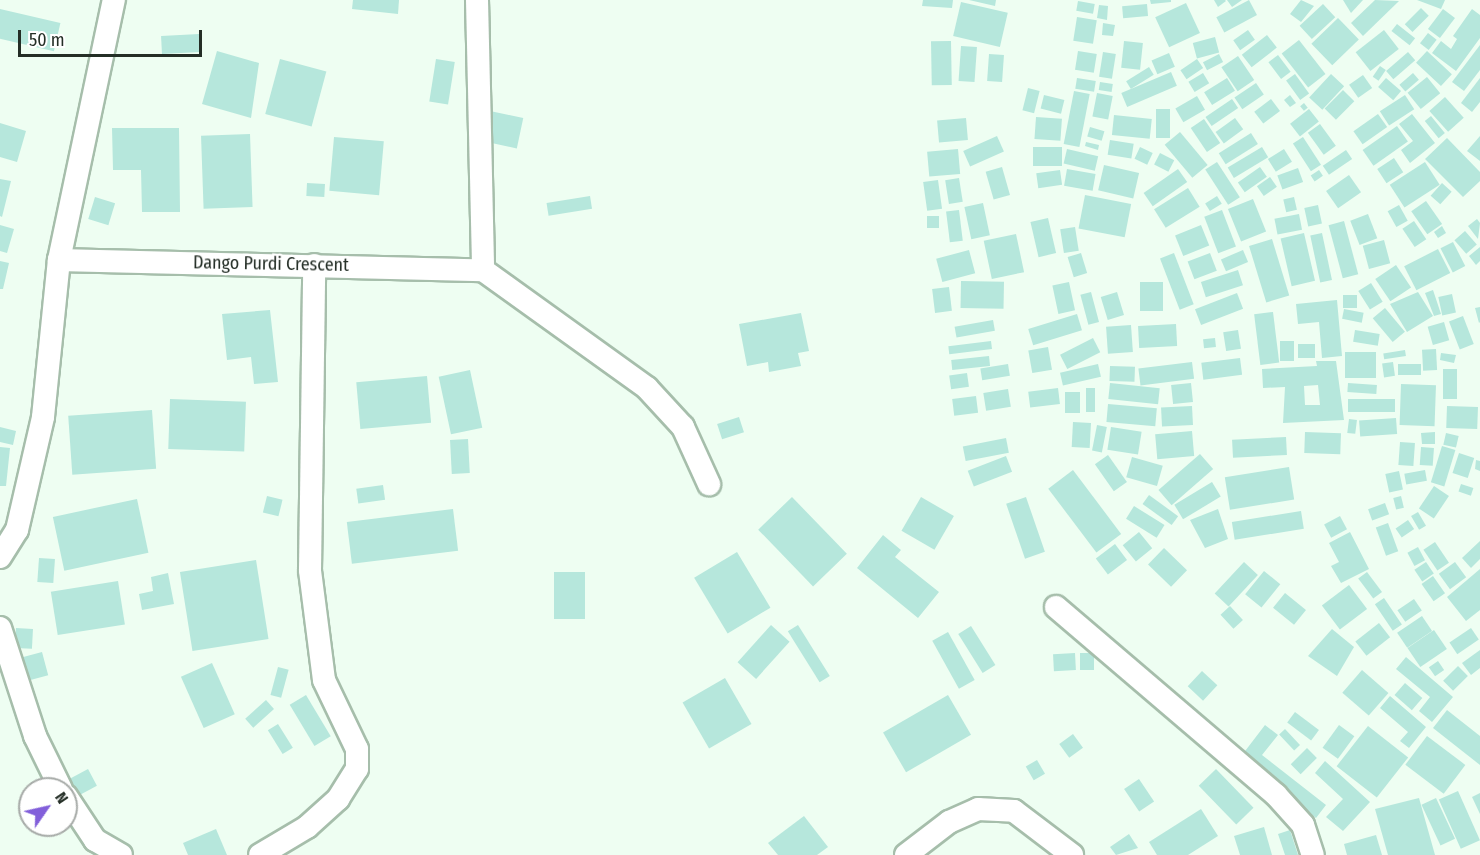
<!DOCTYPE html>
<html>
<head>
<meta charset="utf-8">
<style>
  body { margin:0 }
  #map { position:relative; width:1480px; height:855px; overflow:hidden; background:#eefef2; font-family:"Fira Sans Condensed",sans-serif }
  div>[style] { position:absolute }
  .building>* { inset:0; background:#b6e7dc; transform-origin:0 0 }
  .roads { filter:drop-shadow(2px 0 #a6beab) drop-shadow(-2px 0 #a6beab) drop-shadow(0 2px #a6beab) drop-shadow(0 -2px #a6beab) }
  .minor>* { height:22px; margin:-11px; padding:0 11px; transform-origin:11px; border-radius:11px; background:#fff }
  span { translate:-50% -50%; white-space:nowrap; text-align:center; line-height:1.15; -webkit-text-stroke:4.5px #fff; paint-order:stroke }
  .street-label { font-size:18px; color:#242e26 }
  .north { position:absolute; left:18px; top:777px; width:60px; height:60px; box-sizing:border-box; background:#fff; border:2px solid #a7aba8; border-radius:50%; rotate:56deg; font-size:16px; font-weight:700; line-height:24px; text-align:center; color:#242e26 }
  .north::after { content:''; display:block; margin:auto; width:21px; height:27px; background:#825fda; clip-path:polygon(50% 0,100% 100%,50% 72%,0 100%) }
  .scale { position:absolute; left:18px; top:30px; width:184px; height:27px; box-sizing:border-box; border:3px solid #242e26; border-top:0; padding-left:8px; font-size:18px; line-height:21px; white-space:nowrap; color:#242e26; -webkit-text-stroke:4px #fff; paint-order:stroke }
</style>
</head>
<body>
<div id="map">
  <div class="building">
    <div style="clip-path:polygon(353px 0,399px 0,398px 14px,352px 9px)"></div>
    <div style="clip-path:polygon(923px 0,953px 0,952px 8px,922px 6px)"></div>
    <div style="clip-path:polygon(969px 0,996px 0,995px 6px)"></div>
    <div style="clip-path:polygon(1150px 0,1171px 0,1171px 2px,1151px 4px)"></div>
    <div style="clip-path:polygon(1214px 0,1225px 0,1226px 1px,1218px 7px)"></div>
    <div style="clip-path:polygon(1227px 0,1242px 0,1232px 7px)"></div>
    <div style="left:1249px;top:0;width:17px;height:37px;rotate:62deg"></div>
    <div style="clip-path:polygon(1301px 0,1314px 6px,1301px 22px,1290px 14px)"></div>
    <div style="clip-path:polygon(1343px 0,1363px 0,1351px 13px)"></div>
    <div style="clip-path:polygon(1375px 0,1399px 1px,1363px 36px,1351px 23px)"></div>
    <div style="clip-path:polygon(1417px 0,1445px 0,1441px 9px)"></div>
    <div style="left:1078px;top:1px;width:17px;height:10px;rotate:10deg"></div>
    <div style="left:961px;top:2px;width:48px;height:35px;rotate:13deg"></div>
    <div style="left:1186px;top:3px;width:33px;height:34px;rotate:65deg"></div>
    <div style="left:1147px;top:4px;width:12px;height:25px;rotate:85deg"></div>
    <div style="left:1323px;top:4px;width:18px;height:32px;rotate:47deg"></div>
    <div style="clip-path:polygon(1099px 5px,1108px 6px,1107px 20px,1097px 18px)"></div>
    <div style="left:1421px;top:8px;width:11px;height:23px;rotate:45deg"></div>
    <div style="left:0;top:9px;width:62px;height:29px;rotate:13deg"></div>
    <div style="left:1443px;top:9px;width:15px;height:25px;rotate:37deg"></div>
    <div style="clip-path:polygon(1472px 9px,1480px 15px,1480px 38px,1456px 71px,1432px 53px,1441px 41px,1451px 49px,1457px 39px,1453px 36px)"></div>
    <div style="left:1077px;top:17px;width:20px;height:24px;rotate:9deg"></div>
    <div style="left:1338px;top:18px;width:30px;height:37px;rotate:46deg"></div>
    <div style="clip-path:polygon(1103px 23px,1115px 25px,1113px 36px,1102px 35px)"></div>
    <div style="left:1397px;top:24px;width:23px;height:9px;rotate:38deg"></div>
    <div style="left:1248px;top:30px;width:12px;height:18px;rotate:55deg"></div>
    <div style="left:1384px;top:30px;width:24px;height:36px;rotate:52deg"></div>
    <div style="left:1428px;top:33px;width:11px;height:13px;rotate:38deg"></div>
    <div style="left:199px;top:34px;width:18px;height:38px;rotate:87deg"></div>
    <div style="left:1267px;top:35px;width:16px;height:32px;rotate:52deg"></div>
    <div style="left:1215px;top:37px;width:16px;height:23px;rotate:75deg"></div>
    <div style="left:1299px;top:40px;width:43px;height:22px;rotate:52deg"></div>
    <div style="left:951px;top:41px;width:44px;height:20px;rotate:89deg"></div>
    <div style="left:1124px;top:41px;width:19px;height:27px;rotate:6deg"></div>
    <div style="clip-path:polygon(1480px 45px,1480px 70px,1464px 91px,1452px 82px)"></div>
    <div style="left:961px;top:46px;width:16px;height:35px;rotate:4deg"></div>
    <div style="clip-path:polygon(217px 51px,259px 63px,251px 118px,202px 104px)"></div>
    <div style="left:1078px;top:51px;width:19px;height:19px;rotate:9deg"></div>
    <div style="left:1427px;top:51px;width:34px;height:16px;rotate:43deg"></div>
    <div style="left:1103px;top:52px;width:13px;height:25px;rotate:9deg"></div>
    <div style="left:1408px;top:52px;width:11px;height:29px;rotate:49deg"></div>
    <div style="left:1169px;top:53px;width:15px;height:19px;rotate:67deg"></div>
    <div style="left:989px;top:54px;width:15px;height:27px;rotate:4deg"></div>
    <div style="left:1219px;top:54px;width:9px;height:18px;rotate:63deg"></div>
    <div style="left:1278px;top:55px;width:21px;height:12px;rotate:53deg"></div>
    <div style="left:1238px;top:56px;width:29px;height:20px;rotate:56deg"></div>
    <div style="left:280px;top:59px;width:48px;height:57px;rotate:15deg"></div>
    <div style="left:436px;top:59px;width:19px;height:43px;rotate:9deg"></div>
    <div style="left:1197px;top:59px;width:11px;height:20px;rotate:56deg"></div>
    <div style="left:1380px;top:66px;width:7px;height:13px;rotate:34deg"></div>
    <div style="left:1149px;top:67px;width:9px;height:27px;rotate:58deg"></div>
    <div style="left:1171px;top:72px;width:15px;height:54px;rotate:67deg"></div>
    <div style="left:1203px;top:73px;width:12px;height:17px;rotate:59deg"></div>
    <div style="left:1413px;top:73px;width:9px;height:18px;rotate:49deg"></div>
    <div style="left:1295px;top:74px;width:24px;height:11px;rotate:54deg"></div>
    <div style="left:1331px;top:74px;width:18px;height:32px;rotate:43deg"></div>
    <div style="left:1363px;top:75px;width:16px;height:17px;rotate:55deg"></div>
    <div style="left:1427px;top:77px;width:21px;height:25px;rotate:51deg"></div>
    <div style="left:1077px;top:78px;width:19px;height:11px;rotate:9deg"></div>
    <div style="left:1227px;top:78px;width:15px;height:27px;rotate:58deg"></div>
    <div style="left:1386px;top:78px;width:20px;height:12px;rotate:41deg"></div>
    <div style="clip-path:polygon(1480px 78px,1480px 102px,1472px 112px,1461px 103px)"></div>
    <div style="left:1100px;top:82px;width:13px;height:8px;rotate:9deg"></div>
    <div style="left:1256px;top:83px;width:14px;height:26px;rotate:56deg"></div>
    <div style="left:1028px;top:88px;width:12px;height:23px;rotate:14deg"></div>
    <div style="left:1343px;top:90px;width:16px;height:26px;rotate:45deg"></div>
    <div style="left:1074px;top:91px;width:16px;height:54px;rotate:11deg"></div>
    <div style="left:1097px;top:93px;width:16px;height:24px;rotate:11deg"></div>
    <div style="left:1044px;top:95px;width:21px;height:14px;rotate:14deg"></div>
    <div style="clip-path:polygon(1290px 95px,1296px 103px,1290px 107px,1284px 100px)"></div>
    <div style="left:1405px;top:95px;width:17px;height:30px;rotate:57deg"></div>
    <div style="left:1197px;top:96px;width:16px;height:25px;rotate:60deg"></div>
    <div style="left:1445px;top:97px;width:28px;height:21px;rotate:48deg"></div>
    <div style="left:1232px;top:99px;width:11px;height:32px;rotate:56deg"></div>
    <div style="left:1271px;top:99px;width:15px;height:21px;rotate:53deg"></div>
    <div style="left:1304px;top:103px;width:6px;height:5px;rotate:51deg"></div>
    <div style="left:1156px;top:109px;width:14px;height:29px"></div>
    <div style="left:1309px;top:109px;width:16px;height:24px;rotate:52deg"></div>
    <div style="left:490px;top:111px;width:34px;height:31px;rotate:12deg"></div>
    <div style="left:1378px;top:114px;width:16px;height:30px;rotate:55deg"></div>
    <div style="clip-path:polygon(1412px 114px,1435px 143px,1410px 163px,1401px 150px,1413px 141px,1399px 124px)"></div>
    <div style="left:1114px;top:115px;width:38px;height:20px;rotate:6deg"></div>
    <div style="left:1431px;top:116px;width:22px;height:8px;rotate:51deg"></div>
    <div style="left:1036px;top:117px;width:26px;height:22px;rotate:4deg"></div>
    <div style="left:966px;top:118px;width:22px;height:29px;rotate:85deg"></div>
    <div style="left:1235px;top:118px;width:14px;height:24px;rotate:54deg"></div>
    <div style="left:1204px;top:119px;width:29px;height:16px;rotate:56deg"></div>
    <div style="clip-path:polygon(0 123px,26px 131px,17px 162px,0 157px)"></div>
    <div style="left:1320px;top:124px;width:27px;height:15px;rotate:54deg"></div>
    <div style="left:1397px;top:126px;width:19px;height:42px;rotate:55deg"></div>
    <div style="left:1090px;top:127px;width:15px;height:10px;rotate:16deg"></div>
    <div style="clip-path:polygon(112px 128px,179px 128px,180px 212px,142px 212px,141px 170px,113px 170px)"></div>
    <div style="left:1180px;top:132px;width:43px;height:20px;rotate:50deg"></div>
    <div style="left:1251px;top:133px;width:13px;height:38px;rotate:58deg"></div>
    <div style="left:250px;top:134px;width:73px;height:49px;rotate:88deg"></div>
    <div style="left:997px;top:136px;width:17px;height:37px;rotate:66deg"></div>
    <div style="clip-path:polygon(1480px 136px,1480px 161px,1467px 151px)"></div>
    <div style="left:334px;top:137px;width:50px;height:54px;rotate:5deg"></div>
    <div style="left:1303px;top:137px;width:33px;height:12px;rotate:57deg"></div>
    <div style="clip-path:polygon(1447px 138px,1480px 172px,1480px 181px,1463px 197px,1425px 159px)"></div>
    <div style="left:1110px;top:140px;width:24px;height:15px;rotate:9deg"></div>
    <div style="clip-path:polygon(1086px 142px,1099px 145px,1098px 150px,1085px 146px)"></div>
    <div style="left:1033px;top:147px;width:29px;height:19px"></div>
    <div style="left:1140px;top:147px;width:14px;height:13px;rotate:25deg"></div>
    <div style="left:1262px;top:147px;width:12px;height:40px;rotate:59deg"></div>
    <div style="left:958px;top:149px;width:25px;height:31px;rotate:85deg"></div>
    <div style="left:1067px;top:149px;width:32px;height:15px;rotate:13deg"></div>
    <div style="left:1284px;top:149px;width:15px;height:19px;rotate:58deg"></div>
    <div style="left:1346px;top:150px;width:11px;height:28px;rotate:56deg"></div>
    <div style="left:1160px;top:153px;width:16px;height:13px;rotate:27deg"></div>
    <div style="left:1394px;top:158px;width:17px;height:20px;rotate:57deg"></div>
    <div style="left:1217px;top:162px;width:42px;height:14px;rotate:57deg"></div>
    <div style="left:1425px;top:162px;width:27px;height:42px;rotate:57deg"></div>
    <div style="left:1104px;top:165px;width:36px;height:26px;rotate:13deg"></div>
    <div style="left:1002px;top:167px;width:29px;height:17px;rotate:74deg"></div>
    <div style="left:1260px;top:167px;width:12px;height:27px;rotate:55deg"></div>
    <div style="left:1298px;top:168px;width:15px;height:22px;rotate:70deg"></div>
    <div style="left:1067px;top:169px;width:29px;height:17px;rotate:10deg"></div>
    <div style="left:1178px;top:169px;width:16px;height:42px;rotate:55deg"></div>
    <div style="left:1060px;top:170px;width:15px;height:24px;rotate:82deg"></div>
    <div style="left:1319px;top:170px;width:7px;height:10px;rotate:56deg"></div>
    <div style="left:1349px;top:175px;width:21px;height:28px;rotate:55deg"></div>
    <div style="left:1270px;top:177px;width:12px;height:16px;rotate:55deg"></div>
    <div style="left:959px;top:178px;width:24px;height:14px;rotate:81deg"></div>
    <div style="clip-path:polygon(0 179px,11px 181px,2px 217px,0 216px)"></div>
    <div style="left:938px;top:180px;width:29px;height:15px;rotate:82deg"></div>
    <div style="left:307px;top:183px;width:18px;height:13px;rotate:3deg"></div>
    <div style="left:1442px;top:183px;width:13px;height:17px;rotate:42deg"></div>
    <div style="left:1188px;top:188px;width:22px;height:40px;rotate:58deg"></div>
    <div style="left:1085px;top:195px;width:47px;height:34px;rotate:11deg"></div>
    <div style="left:590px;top:196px;width:13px;height:44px;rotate:81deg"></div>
    <div style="left:1217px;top:196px;width:9px;height:14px;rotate:58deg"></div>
    <div style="left:95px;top:197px;width:21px;height:23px;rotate:17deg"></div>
    <div style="left:1294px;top:197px;width:13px;height:11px;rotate:77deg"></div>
    <div style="left:1253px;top:199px;width:35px;height:27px;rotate:68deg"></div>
    <div style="left:1426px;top:201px;width:28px;height:18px;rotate:55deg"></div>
    <div style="left:983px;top:203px;width:33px;height:19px;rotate:78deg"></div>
    <div style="left:1318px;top:205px;width:19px;height:14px;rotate:78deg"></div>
    <div style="left:1399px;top:205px;width:18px;height:13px;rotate:61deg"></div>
    <div style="left:959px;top:210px;width:31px;height:13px;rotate:83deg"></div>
    <div style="left:1222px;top:210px;width:39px;height:19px;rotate:69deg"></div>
    <div style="left:1299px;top:214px;width:16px;height:25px;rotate:79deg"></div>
    <div style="left:1368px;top:214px;width:26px;height:19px;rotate:69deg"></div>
    <div style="left:927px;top:216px;width:12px;height:12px"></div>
    <div style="left:1048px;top:218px;width:36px;height:18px;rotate:77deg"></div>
    <div style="clip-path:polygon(1477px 219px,1480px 223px,1478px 239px,1468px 226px)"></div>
    <div style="left:1344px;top:221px;width:55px;height:16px;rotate:75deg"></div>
    <div style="left:1414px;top:221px;width:22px;height:14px;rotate:56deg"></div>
    <div style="clip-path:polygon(0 225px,14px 229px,7px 253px,0 251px)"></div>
    <div style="left:1201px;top:225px;width:22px;height:28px;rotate:68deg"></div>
    <div style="clip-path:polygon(1442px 226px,1446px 233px,1438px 238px,1434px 232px)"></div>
    <div style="left:1075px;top:227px;width:24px;height:15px;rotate:81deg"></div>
    <div style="left:1465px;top:231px;width:18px;height:14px;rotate:49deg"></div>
    <div style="left:1304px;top:233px;width:49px;height:24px;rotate:77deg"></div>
    <div style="left:1322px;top:233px;width:48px;height:12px;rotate:78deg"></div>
    <div style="left:1016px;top:234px;width:39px;height:33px;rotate:78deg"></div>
    <div style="left:1272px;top:239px;width:59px;height:24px;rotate:73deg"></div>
    <div style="left:1384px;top:240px;width:24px;height:22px;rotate:75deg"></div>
    <div style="left:1453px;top:242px;width:27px;height:14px;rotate:63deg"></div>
    <div style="clip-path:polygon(1480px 247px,1480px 261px,1476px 265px,1469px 256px)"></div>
    <div style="left:1438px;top:249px;width:27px;height:38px;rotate:63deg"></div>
    <div style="left:969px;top:250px;width:24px;height:34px;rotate:75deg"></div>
    <div style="left:1243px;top:250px;width:13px;height:24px;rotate:67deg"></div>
    <div style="left:1081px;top:253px;width:21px;height:14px;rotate:73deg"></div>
    <div style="left:1174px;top:253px;width:55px;height:15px;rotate:69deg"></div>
    <div style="left:1210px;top:253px;width:19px;height:24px;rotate:69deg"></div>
    <div style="clip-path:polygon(0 261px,9px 263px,3px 289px,0 289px)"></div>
    <div style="left:1396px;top:265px;width:27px;height:25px;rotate:56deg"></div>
    <div style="left:1238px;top:270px;width:16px;height:39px;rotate:72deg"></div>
    <div style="left:961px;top:281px;width:43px;height:27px;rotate:1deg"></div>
    <div style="left:1069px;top:282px;width:29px;height:17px;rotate:78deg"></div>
    <div style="left:1140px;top:282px;width:23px;height:29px"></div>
    <div style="left:1371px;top:283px;width:22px;height:15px;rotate:58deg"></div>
    <div style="left:949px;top:287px;width:24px;height:17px;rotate:83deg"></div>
    <div style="clip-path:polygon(1433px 290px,1441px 314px,1434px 316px,1425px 293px)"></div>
    <div style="left:1091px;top:292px;width:31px;height:11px;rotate:75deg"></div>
    <div style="left:1117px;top:292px;width:24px;height:17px;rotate:73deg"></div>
    <div style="clip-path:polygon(1418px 292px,1433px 316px,1407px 332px,1390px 304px)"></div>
    <div style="left:1237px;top:293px;width:17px;height:45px;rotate:69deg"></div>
    <div style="left:1452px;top:294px;width:19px;height:14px;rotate:78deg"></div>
    <div style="left:1343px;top:295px;width:14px;height:13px"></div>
    <div style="clip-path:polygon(1337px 300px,1342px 356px,1322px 358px,1319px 322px,1298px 324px,1296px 304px)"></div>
    <div style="clip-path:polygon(1480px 307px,1480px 322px,1479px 323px,1475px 308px)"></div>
    <div style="left:1385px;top:308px;width:31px;height:16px;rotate:50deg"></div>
    <div style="left:1344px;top:309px;width:20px;height:10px;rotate:11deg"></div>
    <div style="clip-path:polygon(270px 310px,278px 382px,254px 384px,251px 357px,227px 360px,222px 314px)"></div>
    <div style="left:1273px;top:312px;width:51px;height:19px;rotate:83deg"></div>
    <div style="clip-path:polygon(801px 313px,809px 351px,798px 353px,801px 366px,769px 372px,768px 362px,747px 366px,739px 324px)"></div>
    <div style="left:1077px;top:314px;width:17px;height:51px;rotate:73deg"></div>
    <div style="left:1463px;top:316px;width:30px;height:15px;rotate:69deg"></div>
    <div style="left:993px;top:320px;width:11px;height:39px;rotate:80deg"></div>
    <div style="left:1444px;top:322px;width:19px;height:17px;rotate:74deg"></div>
    <div style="left:1176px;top:324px;width:22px;height:38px;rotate:87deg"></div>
    <div style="left:1131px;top:325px;width:27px;height:25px;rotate:86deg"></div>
    <div style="left:1238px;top:330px;width:19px;height:15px;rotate:81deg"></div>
    <div style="left:1355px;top:330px;width:25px;height:12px;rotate:9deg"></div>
    <div style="left:1093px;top:338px;width:16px;height:37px;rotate:63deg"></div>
    <div style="left:1215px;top:338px;width:9px;height:12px;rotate:84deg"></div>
    <div style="left:991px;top:341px;width:8px;height:43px;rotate:83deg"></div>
    <div style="left:1280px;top:341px;width:14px;height:20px"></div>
    <div style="left:1298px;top:344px;width:17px;height:14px"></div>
    <div style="left:1048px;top:347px;width:23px;height:20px;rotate:80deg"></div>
    <div style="left:1436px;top:349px;width:21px;height:14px;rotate:87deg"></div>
    <div style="left:1405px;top:350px;width:6px;height:22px;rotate:81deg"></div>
    <div style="left:1345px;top:352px;width:31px;height:26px"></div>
    <div style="clip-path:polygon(1441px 353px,1456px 355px,1454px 363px,1440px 360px)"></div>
    <div style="left:989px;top:356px;width:10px;height:38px;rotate:84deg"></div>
    <div style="left:1240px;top:358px;width:17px;height:39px;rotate:83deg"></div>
    <div style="clip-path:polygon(evenodd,1316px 361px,1336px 361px,1344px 420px,1283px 423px,1285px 387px,1263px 388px,1262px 369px,1317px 366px,1316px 361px,1318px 385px,1320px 405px,1305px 405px,1304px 386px,1318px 385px)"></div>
    <div style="left:1192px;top:362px;width:17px;height:54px;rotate:83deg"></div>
    <div style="left:1393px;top:362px;width:14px;height:11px;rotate:82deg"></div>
    <div style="left:1008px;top:364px;width:12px;height:28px;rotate:81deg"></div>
    <div style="left:1098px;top:364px;width:13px;height:39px;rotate:77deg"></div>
    <div style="left:1398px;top:364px;width:23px;height:11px"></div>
    <div style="left:1110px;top:366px;width:25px;height:15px;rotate:2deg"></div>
    <div style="left:1443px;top:369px;width:14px;height:30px"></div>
    <div style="left:470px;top:370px;width:59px;height:32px;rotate:78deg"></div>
    <div style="left:967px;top:373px;width:14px;height:18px;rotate:82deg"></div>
    <div style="left:427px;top:376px;width:47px;height:71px;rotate:85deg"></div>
    <div style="left:1110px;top:383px;width:50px;height:16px;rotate:6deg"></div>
    <div style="left:1191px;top:383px;width:19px;height:20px;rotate:84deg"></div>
    <div style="left:1348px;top:383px;width:29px;height:9px;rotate:4deg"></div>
    <div style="left:1401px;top:384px;width:35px;height:41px;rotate:2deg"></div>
    <div style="left:1058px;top:388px;width:16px;height:30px;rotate:83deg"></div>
    <div style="left:1086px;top:388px;width:9px;height:24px"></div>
    <div style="left:1008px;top:389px;width:18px;height:25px;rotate:81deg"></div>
    <div style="left:1080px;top:392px;width:21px;height:15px;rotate:90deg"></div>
    <div style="left:976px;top:396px;width:17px;height:24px;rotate:83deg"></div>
    <div style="left:170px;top:399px;width:76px;height:50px;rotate:2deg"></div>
    <div style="left:1348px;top:399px;width:47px;height:13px"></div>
    <div style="left:1108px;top:404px;width:49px;height:18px;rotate:5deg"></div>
    <div style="left:1192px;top:406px;width:19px;height:31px;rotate:87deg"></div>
    <div style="left:1447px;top:406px;width:31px;height:22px;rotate:2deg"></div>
    <div style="left:152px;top:410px;width:59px;height:84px;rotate:86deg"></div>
    <div style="left:739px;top:417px;width:16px;height:23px;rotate:72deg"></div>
    <div style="left:1396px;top:418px;width:16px;height:37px;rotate:86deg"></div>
    <div style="left:1349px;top:419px;width:8px;height:14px;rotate:7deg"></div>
    <div style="left:1073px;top:422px;width:18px;height:25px;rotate:3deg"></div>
    <div style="left:1097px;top:425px;width:10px;height:26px;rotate:11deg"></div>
    <div style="clip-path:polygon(0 427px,16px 431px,13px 445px,0 442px)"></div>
    <div style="left:1111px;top:427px;width:31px;height:23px;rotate:9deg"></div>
    <div style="left:1192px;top:431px;width:25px;height:37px;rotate:85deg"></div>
    <div style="left:1305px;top:432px;width:36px;height:21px;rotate:2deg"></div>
    <div style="clip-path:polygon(1435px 432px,1435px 444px,1422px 444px,1421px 433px)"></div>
    <div style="left:1446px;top:433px;width:13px;height:12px;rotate:13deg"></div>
    <div style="left:1286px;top:437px;width:18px;height:54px;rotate:87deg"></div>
    <div style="left:1006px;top:438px;width:15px;height:44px;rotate:79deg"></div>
    <div style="left:468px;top:439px;width:34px;height:18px;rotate:87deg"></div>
    <div style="left:1400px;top:442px;width:15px;height:23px;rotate:4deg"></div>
    <div style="left:1442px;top:446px;width:14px;height:38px;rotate:17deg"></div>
    <div style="clip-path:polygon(0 447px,10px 448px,6px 486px,0 486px)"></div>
    <div style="left:1421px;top:447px;width:13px;height:18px;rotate:4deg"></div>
    <div style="left:1459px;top:453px;width:16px;height:21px;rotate:18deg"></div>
    <div style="left:1200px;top:454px;width:20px;height:55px;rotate:49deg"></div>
    <div style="left:1108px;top:455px;width:33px;height:16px;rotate:55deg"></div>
    <div style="left:1006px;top:456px;width:17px;height:41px;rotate:69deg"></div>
    <div style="left:1132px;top:457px;width:32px;height:21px;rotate:16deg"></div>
    <div style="clip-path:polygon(1476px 460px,1480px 461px,1480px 471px,1475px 469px)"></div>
    <div style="left:1289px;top:467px;width:33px;height:65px;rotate:81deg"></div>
    <div style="left:1073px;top:470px;width:80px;height:31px;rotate:53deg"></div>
    <div style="left:1425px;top:470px;width:11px;height:21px;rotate:80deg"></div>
    <div style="left:1399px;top:471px;width:19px;height:14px;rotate:78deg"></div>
    <div style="left:1212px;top:482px;width:17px;height:44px;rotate:59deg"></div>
    <div style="left:1461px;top:484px;width:13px;height:8px;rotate:18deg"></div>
    <div style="left:383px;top:485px;width:15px;height:27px;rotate:82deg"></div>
    <div style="left:1434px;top:486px;width:18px;height:27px;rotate:34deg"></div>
    <div style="left:1149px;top:495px;width:36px;height:11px;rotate:36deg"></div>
    <div style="left:267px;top:496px;width:16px;height:17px;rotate:14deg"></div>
    <div style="left:1401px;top:496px;width:12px;height:8px;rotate:76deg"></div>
    <div style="left:792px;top:497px;width:79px;height:47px;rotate:46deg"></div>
    <div style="left:921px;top:497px;width:38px;height:39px;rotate:30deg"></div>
    <div style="left:1026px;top:497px;width:58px;height:21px;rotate:71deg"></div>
    <div style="left:137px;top:499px;width:55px;height:86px;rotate:78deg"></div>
    <div style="left:1385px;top:503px;width:12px;height:18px;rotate:70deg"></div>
    <div style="left:1134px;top:506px;width:36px;height:15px;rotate:32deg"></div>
    <div style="left:453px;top:509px;width:42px;height:107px;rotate:83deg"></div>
    <div style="clip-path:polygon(1218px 509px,1228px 539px,1205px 548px,1190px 520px)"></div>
    <div style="left:1301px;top:511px;width:18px;height:70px;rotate:81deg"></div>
    <div style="left:1418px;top:512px;width:16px;height:8px;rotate:60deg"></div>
    <div style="left:1340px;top:516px;width:15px;height:18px;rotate:62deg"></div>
    <div style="left:1408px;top:520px;width:11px;height:15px;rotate:56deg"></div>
    <div style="left:1388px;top:523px;width:30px;height:13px;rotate:70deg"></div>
    <div style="left:1139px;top:532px;width:21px;height:21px;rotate:51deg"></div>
    <div style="clip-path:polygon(1350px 532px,1369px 569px,1341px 583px,1331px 566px,1339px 562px,1329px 543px)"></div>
    <div style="clip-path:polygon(883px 535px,901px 550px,895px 557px,939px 592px,918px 618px,857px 568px)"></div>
    <div style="clip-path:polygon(1480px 541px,1480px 559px,1471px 568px,1462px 558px)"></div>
    <div style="left:1435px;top:542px;width:25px;height:14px;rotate:56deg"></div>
    <div style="left:1115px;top:544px;width:20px;height:24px;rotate:53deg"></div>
    <div style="left:1418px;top:547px;width:15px;height:12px;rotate:62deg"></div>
    <div style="left:1164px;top:548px;width:32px;height:23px;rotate:44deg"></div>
    <div style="left:737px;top:552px;width:65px;height:50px;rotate:59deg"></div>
    <div style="left:39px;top:558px;width:16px;height:24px;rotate:4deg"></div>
    <div style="left:256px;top:560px;width:80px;height:77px;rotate:81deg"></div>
    <div style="left:1244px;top:562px;width:19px;height:43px;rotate:43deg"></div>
    <div style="left:1426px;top:562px;width:14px;height:14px;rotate:56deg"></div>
    <div style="left:1455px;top:562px;width:19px;height:20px;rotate:54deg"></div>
    <div style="clip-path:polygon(1480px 569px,1480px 610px,1466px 621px,1447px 597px)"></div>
    <div style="left:1264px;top:571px;width:21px;height:30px;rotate:39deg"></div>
    <div style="left:554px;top:572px;width:31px;height:47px"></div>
    <div style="left:1367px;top:572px;width:25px;height:11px;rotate:53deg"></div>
    <div style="clip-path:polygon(168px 573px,174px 604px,142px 610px,139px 594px,153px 591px,151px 577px)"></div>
    <div style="left:1433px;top:576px;width:21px;height:14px;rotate:55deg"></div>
    <div style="left:118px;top:581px;width:44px;height:68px;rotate:81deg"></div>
    <div style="left:1349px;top:585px;width:30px;height:34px;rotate:53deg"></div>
    <div style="left:1285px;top:593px;width:27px;height:19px;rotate:39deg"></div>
    <div style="left:1384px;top:598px;width:32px;height:11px;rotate:56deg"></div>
    <div style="left:1414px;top:599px;width:14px;height:20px;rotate:56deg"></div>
    <div style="left:1230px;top:606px;width:19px;height:13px;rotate:47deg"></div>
    <div style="left:1422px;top:616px;width:18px;height:30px;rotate:56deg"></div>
    <div style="left:1379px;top:623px;width:18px;height:30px;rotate:52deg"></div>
    <div style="left:771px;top:625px;width:25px;height:50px;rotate:42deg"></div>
    <div style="left:798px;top:625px;width:60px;height:12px;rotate:58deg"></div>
    <div style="left:971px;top:626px;width:46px;height:15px;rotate:58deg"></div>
    <div style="left:16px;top:628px;width:17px;height:20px;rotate:3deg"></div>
    <div style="left:1471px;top:628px;width:14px;height:26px;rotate:56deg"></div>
    <div style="clip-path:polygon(1332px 629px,1354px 647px,1337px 676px,1308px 656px)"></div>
    <div style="left:1434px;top:630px;width:23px;height:32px;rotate:56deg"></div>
    <div style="left:948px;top:632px;width:55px;height:18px;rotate:61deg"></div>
    <div style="clip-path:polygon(1480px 650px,1480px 668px,1471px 675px,1462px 663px)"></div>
    <div style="left:42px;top:652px;width:24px;height:30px;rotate:75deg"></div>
    <div style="left:1075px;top:653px;width:17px;height:22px;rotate:87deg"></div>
    <div style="left:1080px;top:653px;width:14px;height:17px"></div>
    <div style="clip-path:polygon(1406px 657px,1453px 697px,1432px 722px,1419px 711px,1430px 697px,1396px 669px)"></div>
    <div style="left:1438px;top:661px;width:11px;height:11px;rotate:56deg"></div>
    <div style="left:212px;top:663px;width:56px;height:34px;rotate:66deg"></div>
    <div style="left:1458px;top:666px;width:14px;height:21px;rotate:45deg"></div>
    <div style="left:278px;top:667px;width:11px;height:29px;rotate:15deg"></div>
    <div style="left:1362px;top:670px;width:35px;height:30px;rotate:41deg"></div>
    <div style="left:1202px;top:671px;width:21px;height:21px;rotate:43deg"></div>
    <div style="left:725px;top:678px;width:53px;height:49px;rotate:60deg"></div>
    <div style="left:1405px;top:683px;width:23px;height:16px;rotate:41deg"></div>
    <div style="left:306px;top:695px;width:48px;height:19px;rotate:59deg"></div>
    <div style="left:948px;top:695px;width:46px;height:75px;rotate:60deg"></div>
    <div style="clip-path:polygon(1390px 696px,1426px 727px,1409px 748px,1400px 741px,1408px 732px,1380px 708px)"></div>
    <div style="left:266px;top:700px;width:12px;height:28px;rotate:48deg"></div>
    <div style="clip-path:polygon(1447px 710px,1480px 736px,1480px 765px,1433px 728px)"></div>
    <div style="left:1295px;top:712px;width:30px;height:13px;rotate:37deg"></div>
    <div style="left:278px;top:724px;width:28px;height:12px;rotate:58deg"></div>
    <div style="clip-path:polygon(1265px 725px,1278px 735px,1262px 755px,1326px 805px,1316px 818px,1239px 759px)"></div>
    <div style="left:1339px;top:725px;width:19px;height:28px;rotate:36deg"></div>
    <div style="left:1368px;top:726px;width:51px;height:51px;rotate:38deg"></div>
    <div style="left:1285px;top:729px;width:22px;height:8px;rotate:47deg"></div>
    <div style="left:1073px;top:734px;width:17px;height:17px;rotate:54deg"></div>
    <div style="left:1427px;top:736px;width:48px;height:36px;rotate:37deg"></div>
    <div style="left:1307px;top:748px;width:14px;height:23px;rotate:45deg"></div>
    <div style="left:1037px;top:760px;width:16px;height:13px;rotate:60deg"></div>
    <div style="clip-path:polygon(1325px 761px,1370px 802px,1343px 831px,1326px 817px,1343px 799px,1315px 773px)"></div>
    <div style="left:88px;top:769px;width:19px;height:28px;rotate:62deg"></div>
    <div style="left:1216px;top:769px;width:54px;height:24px;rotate:46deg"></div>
    <div style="left:1139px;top:779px;width:27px;height:18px;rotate:56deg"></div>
    <div style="left:1458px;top:791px;width:54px;height:21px;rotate:66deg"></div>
    <div style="clip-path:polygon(1480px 793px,1480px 814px,1472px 797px)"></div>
    <div style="clip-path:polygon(1419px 798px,1435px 855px,1388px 855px,1375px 809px)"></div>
    <div style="left:1436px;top:798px;width:45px;height:16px;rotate:65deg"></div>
    <div style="clip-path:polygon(1201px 809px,1218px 836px,1188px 855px,1157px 855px,1149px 842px)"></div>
    <div style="clip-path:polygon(804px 816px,828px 847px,817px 855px,778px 855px,768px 843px)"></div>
    <div style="clip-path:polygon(1264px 827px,1272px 855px,1240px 855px,1234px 836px)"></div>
    <div style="clip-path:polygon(216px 829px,227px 855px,188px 855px,183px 843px)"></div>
    <div style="clip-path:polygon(1290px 830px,1298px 855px,1285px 855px,1278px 834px)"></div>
    <div style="clip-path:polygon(1129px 834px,1138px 848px,1116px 855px,1110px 847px)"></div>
    <div style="clip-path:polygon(1376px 835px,1382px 855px,1347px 855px,1344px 844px)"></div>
  </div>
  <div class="roads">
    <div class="minor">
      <div style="left:477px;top:0;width:270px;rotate:88.7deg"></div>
      <div style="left:483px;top:270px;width:202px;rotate:35.7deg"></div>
      <div style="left:647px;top:388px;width:53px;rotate:47.3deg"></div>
      <div style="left:683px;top:427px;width:63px;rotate:65.5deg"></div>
      <div style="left:59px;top:260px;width:424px;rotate:1.4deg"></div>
      <div style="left:0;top:557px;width:32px;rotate:-58deg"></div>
      <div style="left:17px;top:530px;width:116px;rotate:-77deg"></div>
      <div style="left:43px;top:417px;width:158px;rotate:-84.2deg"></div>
      <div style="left:59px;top:260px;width:266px;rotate:-78.1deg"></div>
      <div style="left:1056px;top:607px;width:289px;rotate:40.5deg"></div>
      <div style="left:1276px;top:795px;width:40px;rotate:48deg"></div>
      <div style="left:1303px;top:825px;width:32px;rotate:72deg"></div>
      <div style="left:0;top:628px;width:114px;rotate:72deg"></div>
      <div style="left:35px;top:736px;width:59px;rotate:63.9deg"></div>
      <div style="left:66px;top:796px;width:53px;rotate:56.6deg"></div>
      <div style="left:95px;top:840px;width:30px;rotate:30deg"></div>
      <div style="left:260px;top:855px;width:55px;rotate:-30.8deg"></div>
      <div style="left:307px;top:827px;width:42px;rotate:-42.1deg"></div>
      <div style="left:338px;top:799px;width:36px;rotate:-58deg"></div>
      <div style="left:357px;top:769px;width:20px;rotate:-90deg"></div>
      <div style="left:357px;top:749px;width:76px;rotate:-115.6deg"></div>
      <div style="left:324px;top:680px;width:111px;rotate:-97.3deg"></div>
      <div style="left:310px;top:570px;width:305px;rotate:-89.2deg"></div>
      <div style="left:906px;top:855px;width:54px;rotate:-37.5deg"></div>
      <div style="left:949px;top:822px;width:32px;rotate:-24deg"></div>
      <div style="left:978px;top:809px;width:36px;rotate:3deg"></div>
      <div style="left:1014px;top:811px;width:73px;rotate:37.2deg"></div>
    </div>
  </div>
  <div class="street-label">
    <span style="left:271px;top:264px;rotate:1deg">Dango Purdi Crescent</span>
  </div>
  <div class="north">N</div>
  <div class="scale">50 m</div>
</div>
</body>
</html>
